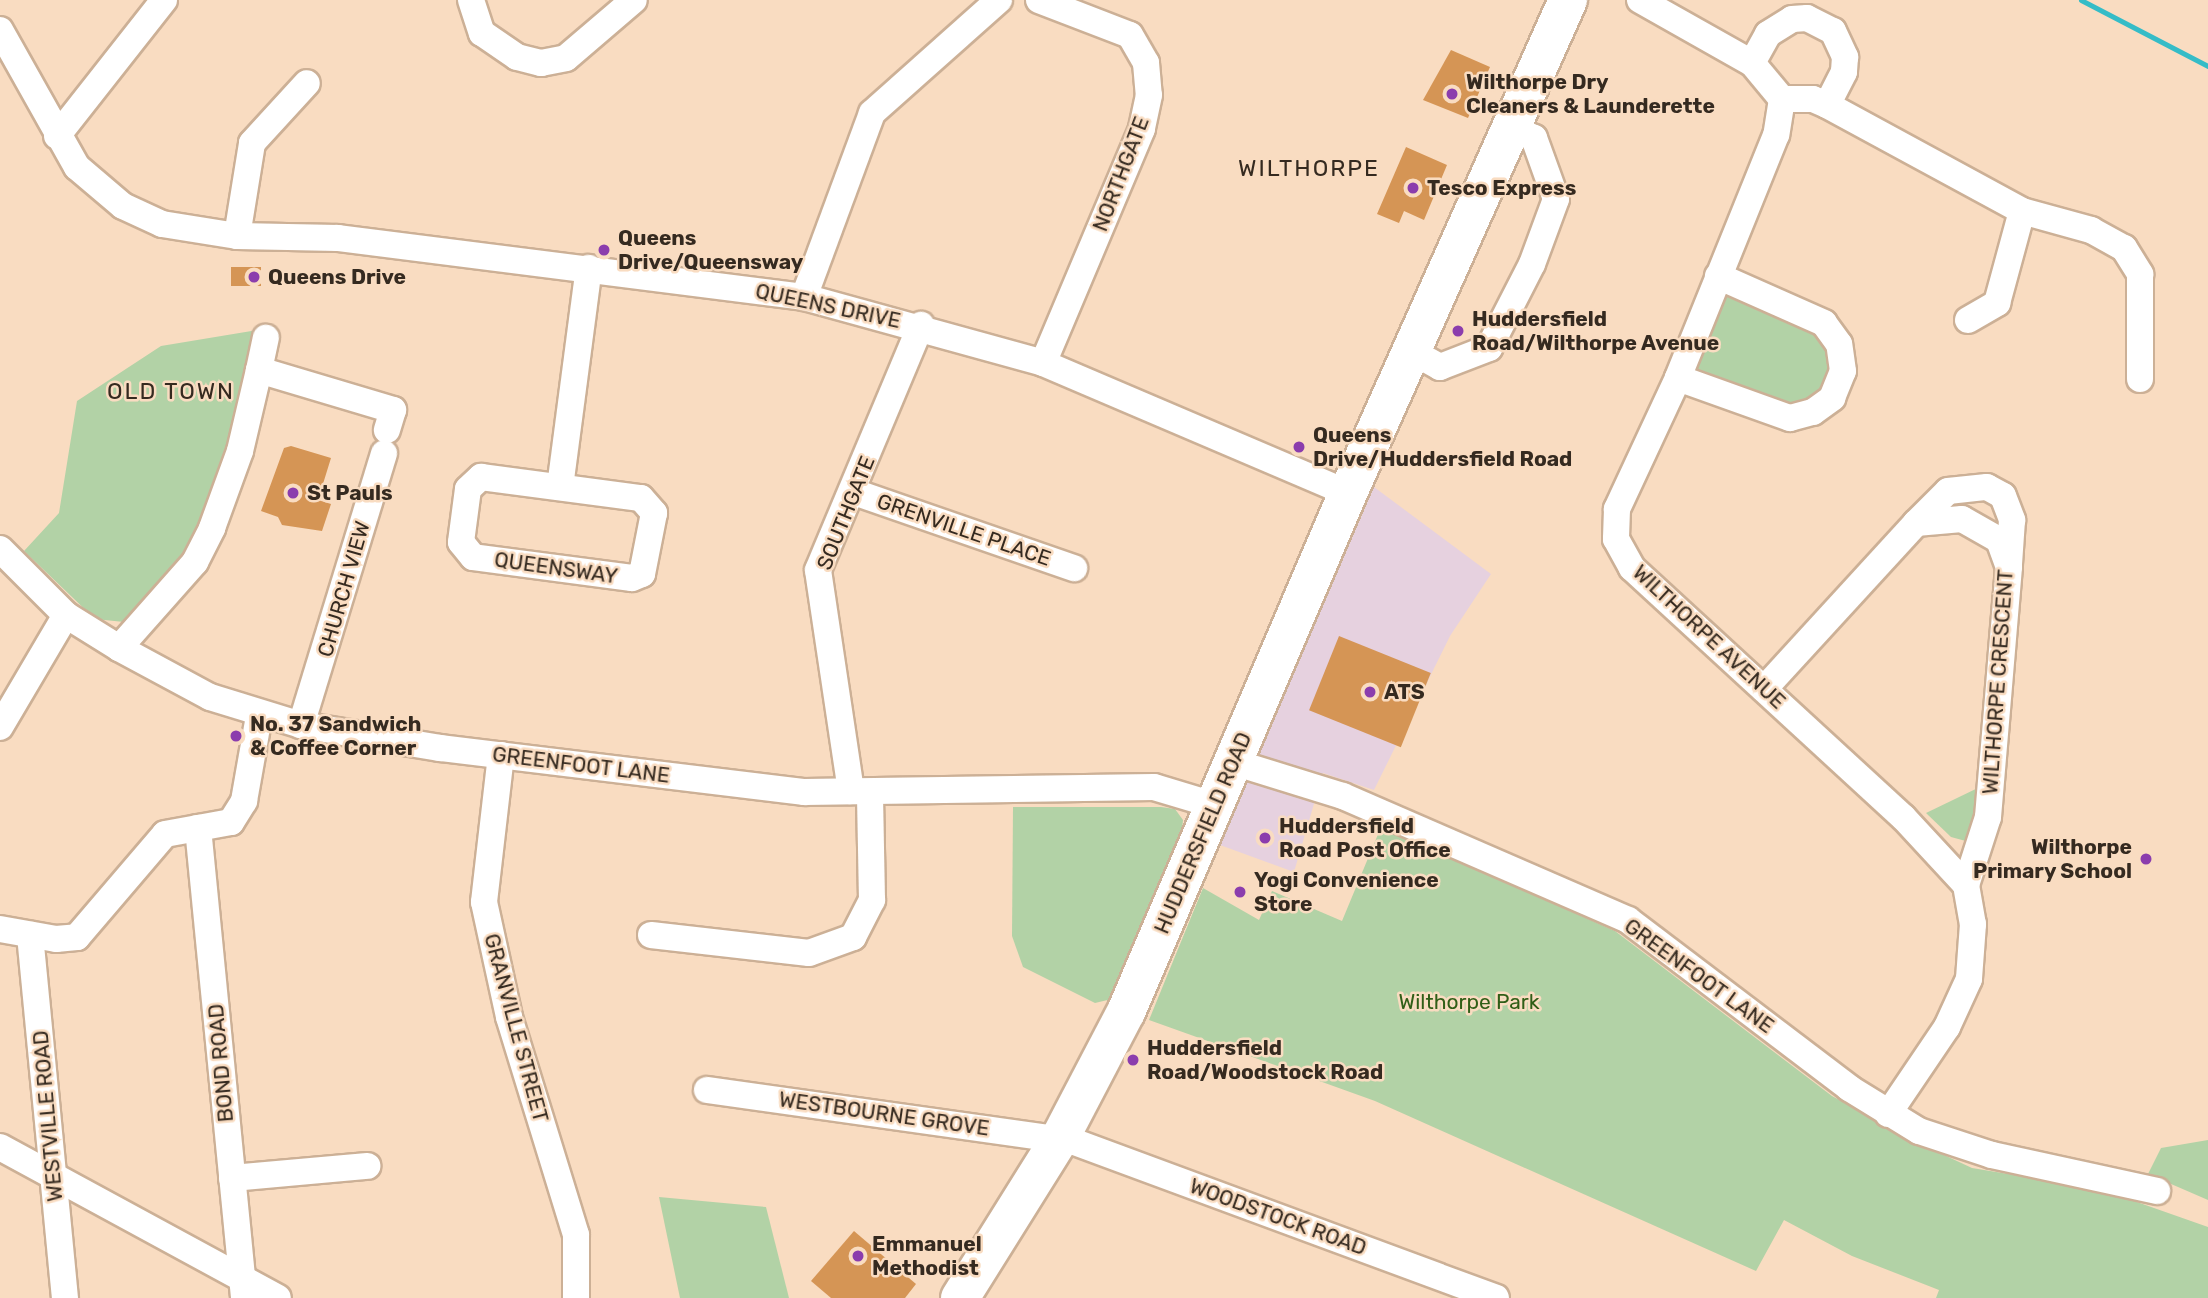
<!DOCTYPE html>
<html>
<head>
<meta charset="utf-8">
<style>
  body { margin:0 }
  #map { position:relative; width:2208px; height:1298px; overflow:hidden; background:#f9dcc1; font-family:Rubik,sans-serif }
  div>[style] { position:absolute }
  .commercial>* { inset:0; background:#e6d1df }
  .green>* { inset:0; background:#b2d2a6 }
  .stream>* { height:5px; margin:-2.5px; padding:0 2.5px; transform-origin:2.5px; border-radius:2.5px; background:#35bcc7 }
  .building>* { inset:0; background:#d59555; transform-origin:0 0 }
  .roads { filter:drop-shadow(2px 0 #ccb096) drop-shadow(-2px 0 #ccb096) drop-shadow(0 2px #ccb096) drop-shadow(0 -2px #ccb096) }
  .minor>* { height:26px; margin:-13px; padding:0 13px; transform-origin:13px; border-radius:13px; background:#fff }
  .highway>* { height:38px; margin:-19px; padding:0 19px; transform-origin:19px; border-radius:19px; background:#fff }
  .dots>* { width:19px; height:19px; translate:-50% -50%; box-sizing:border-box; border:4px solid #f9dcc1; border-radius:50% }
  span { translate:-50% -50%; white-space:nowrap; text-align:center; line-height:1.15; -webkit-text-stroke:5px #f9dcc1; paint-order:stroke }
  .poi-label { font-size:21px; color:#352a20; font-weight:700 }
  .left { translate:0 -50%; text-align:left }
  .right { translate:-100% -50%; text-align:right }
  .street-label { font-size:21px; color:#352a20 }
  .park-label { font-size:21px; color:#305e17 }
  .neighbourhood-label { font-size:23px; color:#352a20; letter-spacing:2px }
</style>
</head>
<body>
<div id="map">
  <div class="commercial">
    <div style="clip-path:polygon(1374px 487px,1491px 574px,1450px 636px,1374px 790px,1323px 773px,1294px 872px,1220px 845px)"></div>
  </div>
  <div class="green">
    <div style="clip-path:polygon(1726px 289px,1819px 328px,1837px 367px,1829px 391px,1792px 410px,1695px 374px)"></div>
    <div style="clip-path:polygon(258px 330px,233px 449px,189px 555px,124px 622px,95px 619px,24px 551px,59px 513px,77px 401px,161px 346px)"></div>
    <div style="clip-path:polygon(1984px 785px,1973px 843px,1951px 837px,1926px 813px)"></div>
    <div style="clip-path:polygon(1013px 807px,1161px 807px,1175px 809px,1183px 820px,1181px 839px,1116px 998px,1095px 1003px,1023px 967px,1012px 936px)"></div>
    <div style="clip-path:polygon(1381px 827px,1615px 931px,1832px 1096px,1914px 1141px,1972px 1168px,2100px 1189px,2208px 1227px,2208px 1298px,1936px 1298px,1939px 1290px,1852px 1256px,1784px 1220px,1756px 1271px,1375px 1101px,1149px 1020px,1203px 888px,1259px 920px,1272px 891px,1342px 921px)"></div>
    <div style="clip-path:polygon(2208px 1140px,2208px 1200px,2148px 1174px,2161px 1148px)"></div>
    <div style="clip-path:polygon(659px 1197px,766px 1207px,789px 1298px,680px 1298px)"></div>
  </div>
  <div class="stream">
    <div style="left:2081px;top:0;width:143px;rotate:27.5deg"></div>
  </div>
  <div class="building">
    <div style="clip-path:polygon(1451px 50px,1490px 67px,1468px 118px,1423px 100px)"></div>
    <div style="clip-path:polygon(1406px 147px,1447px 165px,1424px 220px,1404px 211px,1399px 223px,1377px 214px)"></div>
    <div style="left:261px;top:267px;width:19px;height:30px;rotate:90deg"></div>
    <div style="clip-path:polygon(291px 446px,331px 458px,318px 500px,331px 504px,322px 531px,282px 525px,278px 517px,261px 511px,284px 448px)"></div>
    <div style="left:1339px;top:636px;width:99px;height:80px;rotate:22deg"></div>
    <div style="clip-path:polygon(854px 1231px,916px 1284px,905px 1298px,831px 1298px,811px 1281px)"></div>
  </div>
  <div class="roads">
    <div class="minor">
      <div style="left:471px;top:0;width:35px;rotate:72deg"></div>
      <div style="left:482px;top:33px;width:42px;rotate:34.4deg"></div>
      <div style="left:517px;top:57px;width:25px;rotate:14deg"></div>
      <div style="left:541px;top:63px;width:25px;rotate:-11deg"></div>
      <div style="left:566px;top:58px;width:89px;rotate:-40.5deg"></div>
      <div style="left:1039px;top:0;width:97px;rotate:21deg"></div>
      <div style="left:1130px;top:35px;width:32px;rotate:60deg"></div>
      <div style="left:1146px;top:63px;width:32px;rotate:85deg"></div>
      <div style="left:1149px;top:95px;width:35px;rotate:102deg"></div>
      <div style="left:1142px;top:129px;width:254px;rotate:112.9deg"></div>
      <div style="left:1640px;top:0;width:129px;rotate:29.4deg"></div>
      <div style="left:1752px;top:63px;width:47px;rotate:50.2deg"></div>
      <div style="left:1782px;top:99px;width:36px;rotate:99deg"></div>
      <div style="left:1776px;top:135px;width:262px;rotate:112deg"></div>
      <div style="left:1678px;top:378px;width:145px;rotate:115deg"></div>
      <div style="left:1617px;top:509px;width:30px;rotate:92deg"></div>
      <div style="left:1616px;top:539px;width:33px;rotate:61deg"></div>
      <div style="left:1632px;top:568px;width:368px;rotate:42.6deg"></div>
      <div style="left:1903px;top:817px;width:93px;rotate:47.2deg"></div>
      <div style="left:1966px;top:885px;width:40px;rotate:80deg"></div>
      <div style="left:1973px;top:924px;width:55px;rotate:94.2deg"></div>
      <div style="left:1969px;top:979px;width:53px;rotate:114.6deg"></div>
      <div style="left:1947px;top:1027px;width:105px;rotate:124.1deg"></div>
      <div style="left:0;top:30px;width:157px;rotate:60.7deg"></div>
      <div style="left:77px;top:167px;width:60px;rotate:40.3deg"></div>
      <div style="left:123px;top:206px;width:43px;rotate:24.8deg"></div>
      <div style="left:162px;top:224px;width:76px;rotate:9.1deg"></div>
      <div style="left:237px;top:236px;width:101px;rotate:1.1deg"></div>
      <div style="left:338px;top:238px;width:470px;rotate:7.2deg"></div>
      <div style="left:804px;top:297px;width:248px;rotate:15.4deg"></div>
      <div style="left:1043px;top:363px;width:332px;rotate:23.1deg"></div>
      <div style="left:1752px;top:63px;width:33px;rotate:-61deg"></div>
      <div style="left:1768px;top:34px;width:28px;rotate:-32deg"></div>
      <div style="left:1792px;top:19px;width:15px;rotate:-4deg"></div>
      <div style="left:1807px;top:18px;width:29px;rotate:27deg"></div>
      <div style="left:1833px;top:31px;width:29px;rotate:65deg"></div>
      <div style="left:1845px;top:57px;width:15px;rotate:94deg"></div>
      <div style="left:1844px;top:72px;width:37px;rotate:117deg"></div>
      <div style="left:1827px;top:105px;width:15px;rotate:-157deg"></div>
      <div style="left:1813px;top:99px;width:31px;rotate:180deg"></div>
      <div style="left:1827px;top:105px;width:222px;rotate:28.5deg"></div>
      <div style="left:2022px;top:211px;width:72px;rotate:15.4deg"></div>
      <div style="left:2091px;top:230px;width:38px;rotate:29deg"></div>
      <div style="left:2124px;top:248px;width:31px;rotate:58deg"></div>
      <div style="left:2140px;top:274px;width:105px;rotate:90deg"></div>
      <div style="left:57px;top:136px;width:173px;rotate:-51.8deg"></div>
      <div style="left:237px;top:236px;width:94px;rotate:-80.8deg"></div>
      <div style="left:252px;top:143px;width:81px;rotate:-47.5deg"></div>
      <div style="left:804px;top:297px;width:196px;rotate:-69.7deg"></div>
      <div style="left:872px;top:113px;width:170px;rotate:-41.7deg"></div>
      <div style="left:1968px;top:320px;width:34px;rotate:-30deg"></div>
      <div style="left:1997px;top:303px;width:95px;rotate:-74.8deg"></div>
      <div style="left:1413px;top:352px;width:31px;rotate:29deg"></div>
      <div style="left:1440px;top:367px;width:53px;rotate:-21.2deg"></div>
      <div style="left:1489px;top:348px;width:94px;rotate:-62.9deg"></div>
      <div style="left:1532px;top:264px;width:69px;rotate:-69.7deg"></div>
      <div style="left:1556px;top:199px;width:65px;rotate:-109.8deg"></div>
      <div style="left:1534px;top:138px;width:26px;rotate:-155deg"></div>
      <div style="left:259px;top:370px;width:33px;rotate:-78deg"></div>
      <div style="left:1678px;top:378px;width:119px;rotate:19.7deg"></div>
      <div style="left:1790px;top:418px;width:24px;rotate:-15deg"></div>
      <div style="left:1813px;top:412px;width:24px;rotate:-36deg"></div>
      <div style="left:1832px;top:398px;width:29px;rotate:-68deg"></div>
      <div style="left:1843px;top:371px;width:27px;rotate:-98deg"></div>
      <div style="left:1839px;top:344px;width:26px;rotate:-126deg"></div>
      <div style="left:1824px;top:323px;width:116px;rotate:-156.1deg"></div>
      <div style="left:481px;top:477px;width:161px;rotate:7.5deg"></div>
      <div style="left:641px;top:498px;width:20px;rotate:49deg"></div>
      <div style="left:654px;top:513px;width:62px;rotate:101.1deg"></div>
      <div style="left:642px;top:574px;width:11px;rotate:158deg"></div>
      <div style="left:632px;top:578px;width:160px;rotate:-172.5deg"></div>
      <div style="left:473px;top:557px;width:19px;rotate:-129deg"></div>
      <div style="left:461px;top:542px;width:53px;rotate:-82.5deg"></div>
      <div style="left:468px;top:489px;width:18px;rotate:-43deg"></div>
      <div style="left:560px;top:487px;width:221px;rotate:-82.5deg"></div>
      <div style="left:854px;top:492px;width:233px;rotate:19.1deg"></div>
      <div style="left:1916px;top:523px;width:45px;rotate:-45deg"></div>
      <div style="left:1948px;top:491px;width:39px;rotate:-6deg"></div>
      <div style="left:1987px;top:487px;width:18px;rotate:29deg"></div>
      <div style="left:2003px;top:496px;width:26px;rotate:69deg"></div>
      <div style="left:2012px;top:520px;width:44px;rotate:93.9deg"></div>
      <div style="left:0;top:549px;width:93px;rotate:45deg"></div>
      <div style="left:66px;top:615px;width:62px;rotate:31.9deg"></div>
      <div style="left:119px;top:648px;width:103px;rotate:28.3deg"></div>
      <div style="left:210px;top:697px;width:95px;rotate:17.1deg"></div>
      <div style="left:301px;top:725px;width:141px;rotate:9.4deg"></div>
      <div style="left:440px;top:748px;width:367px;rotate:6.9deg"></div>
      <div style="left:804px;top:792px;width:350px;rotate:-0.8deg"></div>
      <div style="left:1154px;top:787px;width:63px;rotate:16.7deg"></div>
      <div style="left:119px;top:648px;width:115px;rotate:-48.5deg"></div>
      <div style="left:195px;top:562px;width:38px;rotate:-63deg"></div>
      <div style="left:212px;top:528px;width:82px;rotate:-70deg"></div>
      <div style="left:240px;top:451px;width:83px;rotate:-76.8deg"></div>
      <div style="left:259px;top:370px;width:140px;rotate:16.6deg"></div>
      <div style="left:393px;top:410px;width:21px;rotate:107deg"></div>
      <div style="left:1764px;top:689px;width:225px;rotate:-47.5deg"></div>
      <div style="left:1916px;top:523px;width:46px;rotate:-5deg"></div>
      <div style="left:1962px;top:519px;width:43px;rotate:29.6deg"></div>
      <div style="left:1999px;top:540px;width:29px;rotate:70deg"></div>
      <div style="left:2009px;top:567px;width:251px;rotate:94.8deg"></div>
      <div style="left:1988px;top:817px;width:71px;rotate:107.9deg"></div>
      <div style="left:301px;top:725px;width:284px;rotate:-73deg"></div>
      <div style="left:0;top:727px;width:130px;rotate:-59.5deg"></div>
      <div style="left:501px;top:755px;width:148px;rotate:96.6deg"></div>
      <div style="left:484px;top:902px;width:118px;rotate:77.7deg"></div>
      <div style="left:509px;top:1017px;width:228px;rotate:72.9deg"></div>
      <div style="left:576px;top:1235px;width:63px;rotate:90deg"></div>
      <div style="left:1233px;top:762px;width:115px;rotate:17.2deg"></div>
      <div style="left:1343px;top:796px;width:311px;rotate:23.5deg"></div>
      <div style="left:1628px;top:920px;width:278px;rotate:37.2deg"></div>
      <div style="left:1849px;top:1088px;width:82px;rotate:31.6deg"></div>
      <div style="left:1919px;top:1131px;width:77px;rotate:18.2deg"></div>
      <div style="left:1992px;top:1155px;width:169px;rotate:12.3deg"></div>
      <div style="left:851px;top:791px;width:223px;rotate:-98.5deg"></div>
      <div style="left:818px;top:570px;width:266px;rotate:-67.2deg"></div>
      <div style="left:198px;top:828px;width:472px;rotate:84.4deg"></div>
      <div style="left:0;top:929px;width:57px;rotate:10.1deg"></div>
      <div style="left:56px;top:939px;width:21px;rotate:-5deg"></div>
      <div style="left:77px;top:937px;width:135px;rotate:-49.5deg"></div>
      <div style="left:165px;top:834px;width:67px;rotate:-10.3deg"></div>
      <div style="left:231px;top:822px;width:25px;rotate:-58deg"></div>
      <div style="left:244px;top:801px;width:86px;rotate:-80deg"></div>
      <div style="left:30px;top:935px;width:365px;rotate:84.5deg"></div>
      <div style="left:651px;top:935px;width:159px;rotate:6.5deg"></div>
      <div style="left:809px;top:953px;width:47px;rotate:-20deg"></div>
      <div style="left:853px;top:937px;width:42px;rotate:-62.8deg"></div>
      <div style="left:872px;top:900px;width:108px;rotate:-91.1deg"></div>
      <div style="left:707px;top:1090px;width:369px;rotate:8deg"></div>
      <div style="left:1072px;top:1141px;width:452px;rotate:20.3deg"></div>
      <div style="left:0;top:1147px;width:316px;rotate:28.5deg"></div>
      <div style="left:232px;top:1178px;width:136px;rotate:-5.1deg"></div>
    </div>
    <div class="highway">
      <div style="left:960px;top:1298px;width:189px;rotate:-58deg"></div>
      <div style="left:1060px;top:1138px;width:142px;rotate:-62.4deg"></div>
      <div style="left:1126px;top:1012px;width:564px;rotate:-66.84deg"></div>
      <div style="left:1348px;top:493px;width:540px;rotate:-65.95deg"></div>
    </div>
  </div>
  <div class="dots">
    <div style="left:1452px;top:94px;background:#8b3dad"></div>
    <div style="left:1413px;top:188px;background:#8b3dad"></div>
    <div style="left:604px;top:250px;background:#8b3dad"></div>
    <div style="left:254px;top:277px;background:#8b3dad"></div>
    <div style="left:1458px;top:331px;background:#8b3dad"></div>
    <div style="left:1299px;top:447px;background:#8b3dad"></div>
    <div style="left:293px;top:493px;background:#8b3dad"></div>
    <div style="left:1370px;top:692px;background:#8b3dad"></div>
    <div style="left:236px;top:736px;background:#8b3dad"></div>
    <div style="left:1265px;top:838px;background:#8b3dad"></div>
    <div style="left:2146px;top:859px;background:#8b3dad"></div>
    <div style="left:1240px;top:892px;background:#8b3dad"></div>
    <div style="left:1133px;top:1060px;background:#8b3dad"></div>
    <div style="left:858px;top:1256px;background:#8b3dad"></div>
  </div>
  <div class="poi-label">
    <span class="left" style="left:1466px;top:94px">Wilthorpe Dry<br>Cleaners &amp; Launderette</span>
    <span class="left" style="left:1427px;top:188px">Tesco Express</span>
    <span class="left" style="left:618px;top:250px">Queens<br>Drive/Queensway</span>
    <span class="left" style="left:268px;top:277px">Queens Drive</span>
    <span class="left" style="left:1472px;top:331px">Huddersfield<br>Road/Wilthorpe Avenue</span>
    <span class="left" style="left:1313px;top:447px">Queens<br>Drive/Huddersfield Road</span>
    <span class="left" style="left:307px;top:493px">St Pauls</span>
    <span class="left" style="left:1384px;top:692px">ATS</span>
    <span class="left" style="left:250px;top:736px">No. 37 Sandwich<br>&amp; Coffee Corner</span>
    <span class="left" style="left:1279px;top:838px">Huddersfield<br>Road Post Office</span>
    <span class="right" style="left:2132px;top:859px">Wilthorpe<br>Primary School</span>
    <span class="left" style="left:1254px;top:892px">Yogi Convenience<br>Store</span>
    <span class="left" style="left:1147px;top:1060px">Huddersfield<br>Road/Woodstock Road</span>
    <span class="left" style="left:872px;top:1256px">Emmanuel<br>Methodist</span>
  </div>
  <div class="street-label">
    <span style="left:1121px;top:174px;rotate:-69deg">NORTHGATE</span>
    <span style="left:828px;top:306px;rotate:12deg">QUEENS DRIVE</span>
    <span style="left:846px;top:513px;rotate:-68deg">SOUTHGATE</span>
    <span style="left:964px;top:530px;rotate:19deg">GRENVILLE PLACE</span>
    <span style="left:556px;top:568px;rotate:8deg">QUEENSWAY</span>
    <span style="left:344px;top:589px;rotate:-74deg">CHURCH VIEW</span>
    <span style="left:1709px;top:637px;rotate:43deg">WILTHORPE AVENUE</span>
    <span style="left:1998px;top:682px;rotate:-86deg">WILTHORPE CRESCENT</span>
    <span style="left:581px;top:765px;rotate:7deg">GREENFOOT LANE</span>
    <span style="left:1203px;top:833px;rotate:-67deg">HUDDERSFIELD ROAD</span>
    <span style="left:1699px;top:976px;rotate:36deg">GREENFOOT LANE</span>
    <span style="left:516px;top:1028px;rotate:75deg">GRANVILLE STREET</span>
    <span style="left:221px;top:1063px;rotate:-95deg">BOND ROAD</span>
    <span style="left:884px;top:1114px;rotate:8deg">WESTBOURNE GROVE</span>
    <span style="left:48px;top:1116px;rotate:-95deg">WESTVILLE ROAD</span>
    <span style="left:1278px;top:1217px;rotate:20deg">WOODSTOCK ROAD</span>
  </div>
  <div class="park-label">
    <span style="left:1469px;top:1002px">Wilthorpe Park</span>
  </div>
  <div class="neighbourhood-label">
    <span style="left:1309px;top:168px">WILTHORPE</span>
    <span style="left:171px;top:391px">OLD TOWN</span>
  </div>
</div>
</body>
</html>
